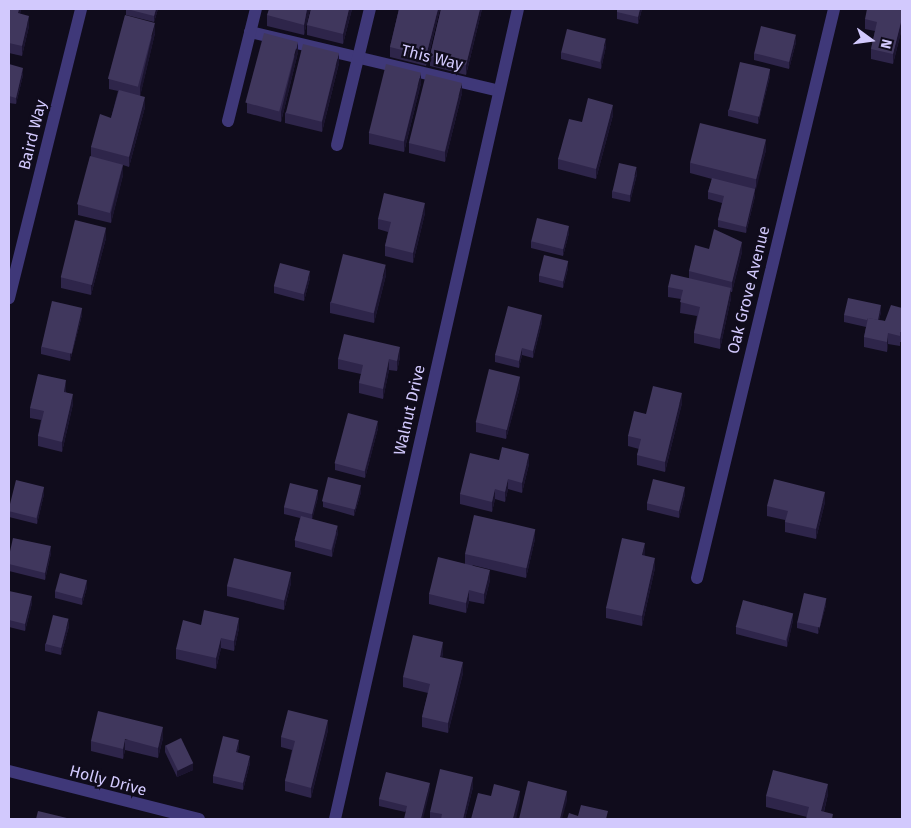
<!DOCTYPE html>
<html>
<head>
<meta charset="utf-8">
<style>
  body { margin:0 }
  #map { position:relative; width:911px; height:828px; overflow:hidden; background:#100c1c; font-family:"Fira Sans",sans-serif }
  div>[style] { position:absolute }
  .minor>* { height:12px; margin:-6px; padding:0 6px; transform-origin:6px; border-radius:6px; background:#3f3879 }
  .wall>* { inset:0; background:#2e254a }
  .shaded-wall>* { inset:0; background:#1b142f }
  .building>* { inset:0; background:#40375d; transform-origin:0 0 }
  span { translate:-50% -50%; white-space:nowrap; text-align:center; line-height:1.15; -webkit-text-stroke:4.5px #100c1c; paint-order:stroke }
  .street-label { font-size:16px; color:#d2c9fd }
  .frame { position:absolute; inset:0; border:10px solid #d2c9fd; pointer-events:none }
  .north { position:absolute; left:846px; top:15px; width:50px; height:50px; -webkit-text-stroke:4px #100c1c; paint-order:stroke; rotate:104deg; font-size:14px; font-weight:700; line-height:20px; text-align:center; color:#d2c9fd }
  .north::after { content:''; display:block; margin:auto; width:18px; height:22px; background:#d2c9fd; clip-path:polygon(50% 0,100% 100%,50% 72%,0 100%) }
</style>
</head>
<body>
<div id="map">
  <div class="minor">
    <div style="left:250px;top:32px;width:256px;rotate:13.3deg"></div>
    <div style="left:228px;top:121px;width:115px;rotate:-76deg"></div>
    <div style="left:337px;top:145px;width:140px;rotate:-76.4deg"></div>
    <div style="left:9px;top:298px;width:298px;rotate:-76deg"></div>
    <div style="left:697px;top:578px;width:585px;rotate:-76.46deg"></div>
    <div style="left:9px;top:771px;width:196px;rotate:14.2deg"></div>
    <div style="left:335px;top:819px;width:830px;rotate:-77.27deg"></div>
  </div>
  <div class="wall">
    <div style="clip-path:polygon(9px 9px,21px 9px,20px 14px,29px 26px,22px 56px,9px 53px)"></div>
    <div style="clip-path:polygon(126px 9px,158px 9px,154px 22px,126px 15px)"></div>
    <div style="clip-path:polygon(310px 9px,304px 35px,267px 26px,267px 15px)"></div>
    <div style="clip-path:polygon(311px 9px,352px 9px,343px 44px,307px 35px,307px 25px)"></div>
    <div style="clip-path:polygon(399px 9px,440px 9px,426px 66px,390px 57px,390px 47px)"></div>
    <div style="clip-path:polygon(441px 9px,482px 9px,466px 75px,430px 66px,430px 56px)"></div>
    <div style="clip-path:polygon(642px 9px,638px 24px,617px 19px,617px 12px)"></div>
    <div style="clip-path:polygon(902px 9px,902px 28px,893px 64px,871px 59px,871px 49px,875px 31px,865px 29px,865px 19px)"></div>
    <div style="clip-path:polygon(155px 33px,140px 96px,145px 107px,129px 167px,123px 165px,123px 175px,111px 223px,78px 215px,78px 205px,91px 157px,91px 147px,111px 118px,118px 91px,109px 89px,109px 79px)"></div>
    <div style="clip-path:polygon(796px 42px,789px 69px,754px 60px,754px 53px)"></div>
    <div style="clip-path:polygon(606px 46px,601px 69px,561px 59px,561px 52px)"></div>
    <div style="clip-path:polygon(298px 52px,281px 122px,247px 113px,247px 103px)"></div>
    <div style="clip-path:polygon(339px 63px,322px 132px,285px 123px,285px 113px)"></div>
    <div style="clip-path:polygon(9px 64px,23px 75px,16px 104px,9px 103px)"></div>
    <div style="clip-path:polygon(770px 76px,758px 124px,728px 116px,728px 110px)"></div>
    <div style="clip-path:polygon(421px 83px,404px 152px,369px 144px,369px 133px)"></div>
    <div style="clip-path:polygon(462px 93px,445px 162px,409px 153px,409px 143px)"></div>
    <div style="clip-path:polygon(613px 115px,596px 179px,558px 169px,558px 159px,582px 122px)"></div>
    <div style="clip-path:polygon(766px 150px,755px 190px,755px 196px,746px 233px,718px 227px,718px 220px,722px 203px,708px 199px,708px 192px,712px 179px,690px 173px,690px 163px)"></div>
    <div style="clip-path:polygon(637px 174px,630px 202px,612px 198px,612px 191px)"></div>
    <div style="clip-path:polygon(425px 213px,413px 263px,385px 256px,385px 246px,388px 232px,378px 229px,378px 219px)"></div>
    <div style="clip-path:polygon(569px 233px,563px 256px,531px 248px,531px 241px)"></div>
    <div style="clip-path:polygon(106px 238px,91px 295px,61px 288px,61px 277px)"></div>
    <div style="clip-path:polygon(709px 249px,742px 252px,732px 292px,731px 292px,731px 298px,720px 349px,694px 343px,694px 333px,697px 316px,680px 313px,681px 299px,668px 297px,668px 287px,689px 278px,689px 271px)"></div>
    <div style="clip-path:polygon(568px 268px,563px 288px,539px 282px,539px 275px)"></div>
    <div style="clip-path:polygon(386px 275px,374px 323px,330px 313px,330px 302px)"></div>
    <div style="clip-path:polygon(310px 278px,304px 301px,274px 293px,274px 286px)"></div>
    <div style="clip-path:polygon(902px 308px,902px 342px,900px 342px,900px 346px,888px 344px,887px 352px,864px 347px,864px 337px,866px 327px,844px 322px,844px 315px,881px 312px,879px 320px,885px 321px)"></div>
    <div style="clip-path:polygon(82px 315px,70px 361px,41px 354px,41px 347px)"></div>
    <div style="clip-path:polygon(542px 322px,533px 358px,522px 355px,519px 368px,495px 362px,495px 355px)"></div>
    <div style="clip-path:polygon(400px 357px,397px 371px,389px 370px,383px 399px,359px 393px,359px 383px,361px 374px,338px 369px,338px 359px)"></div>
    <div style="clip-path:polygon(520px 387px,506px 439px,476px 432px,476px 422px)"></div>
    <div style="clip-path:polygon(66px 390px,66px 392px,73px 404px,62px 452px,38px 446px,38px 436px,41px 420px,30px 418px,30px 408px)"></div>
    <div style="clip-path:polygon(682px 403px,665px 472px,637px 465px,637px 455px,639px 449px,628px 446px,628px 436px,646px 414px)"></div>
    <div style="clip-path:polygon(378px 428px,365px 478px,335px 470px,335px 463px)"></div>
    <div style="clip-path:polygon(499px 460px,529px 464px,522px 493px,508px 489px,505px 502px,495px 499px,492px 512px,460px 504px,460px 494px)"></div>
    <div style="clip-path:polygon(361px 492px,354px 516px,323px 507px,323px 501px)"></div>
    <div style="clip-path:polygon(44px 494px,37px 524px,9px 517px,9px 509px)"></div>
    <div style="clip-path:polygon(685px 494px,679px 518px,647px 510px,647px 503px)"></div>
    <div style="clip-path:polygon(318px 497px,312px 519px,338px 533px,332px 557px,295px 547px,295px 540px,300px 518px,284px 514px,284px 507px)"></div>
    <div style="clip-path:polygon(825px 502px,816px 539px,785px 532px,785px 520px,767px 516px,767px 506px)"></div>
    <div style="clip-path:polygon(535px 539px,526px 578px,472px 565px,490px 580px,484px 604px,469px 601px,466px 613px,429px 604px,429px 594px,465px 564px,465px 554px)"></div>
    <div style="clip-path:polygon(51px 553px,45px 580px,9px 571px,9px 556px)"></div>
    <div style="clip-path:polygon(645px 553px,644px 555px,655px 568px,642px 626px,606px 618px,606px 608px)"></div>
    <div style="clip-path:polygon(291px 583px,284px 610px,227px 596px,227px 586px)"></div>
    <div style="clip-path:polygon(87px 587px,82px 605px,55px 598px,55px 591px)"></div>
    <div style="clip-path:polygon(9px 591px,32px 603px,25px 631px,9px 627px)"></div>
    <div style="clip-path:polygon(826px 605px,818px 634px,797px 628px,797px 622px)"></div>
    <div style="clip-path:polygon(793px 620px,787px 647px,736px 634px,736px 627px)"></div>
    <div style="clip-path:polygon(201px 625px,239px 628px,234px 651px,221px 648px,216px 669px,176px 659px,176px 649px)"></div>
    <div style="clip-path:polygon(69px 626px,61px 655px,45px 651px,45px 644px)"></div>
    <div style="clip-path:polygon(443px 652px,442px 658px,463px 673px,448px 733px,422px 727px,422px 717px,428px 693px,403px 687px,403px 677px)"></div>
    <div style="clip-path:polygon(328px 730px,311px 798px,285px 791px,285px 781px,292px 750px,281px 747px,281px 737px)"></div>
    <div style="clip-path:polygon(163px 738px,158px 758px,125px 750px,123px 759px,91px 751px,91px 741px)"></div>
    <div style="clip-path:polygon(165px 745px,193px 770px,177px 777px,165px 752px)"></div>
    <div style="clip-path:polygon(239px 747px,237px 753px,250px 763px,243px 790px,213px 783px,213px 776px)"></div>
    <div style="clip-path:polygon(473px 787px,465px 819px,430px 819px,430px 812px)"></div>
    <div style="clip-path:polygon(430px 790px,405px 812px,379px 806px,379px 799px)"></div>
    <div style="clip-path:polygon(828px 794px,824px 812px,833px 819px,807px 817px,766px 807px,766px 796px)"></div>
  </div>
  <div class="shaded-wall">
    <div style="clip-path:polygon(19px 9px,21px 9px,18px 24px,18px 13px)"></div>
    <div style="clip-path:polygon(156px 9px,158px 9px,154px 22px,154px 16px)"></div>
    <div style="clip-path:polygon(307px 9px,310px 9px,304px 35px,304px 25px)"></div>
    <div style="clip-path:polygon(349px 9px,352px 9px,343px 44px,343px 34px)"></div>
    <div style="clip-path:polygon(438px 9px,440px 9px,426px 66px,426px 56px)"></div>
    <div style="clip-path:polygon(480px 9px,482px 9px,466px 75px,466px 65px)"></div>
    <div style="clip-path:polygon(640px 9px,642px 9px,638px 24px,638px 17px)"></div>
    <div style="clip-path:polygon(29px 16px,29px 26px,22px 56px,22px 46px)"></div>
    <div style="clip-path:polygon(902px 18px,902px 28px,893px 64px,893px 54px)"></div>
    <div style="clip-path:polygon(155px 23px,155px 33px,140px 97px,140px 87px)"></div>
    <div style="clip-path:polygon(796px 35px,796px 42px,789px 69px,789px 62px)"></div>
    <div style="clip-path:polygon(606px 39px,606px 46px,601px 69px,601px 62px)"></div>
    <div style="clip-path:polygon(298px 42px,298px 52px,281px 122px,281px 112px)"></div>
    <div style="clip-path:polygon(339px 53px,339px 63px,322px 132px,322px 122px)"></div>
    <div style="clip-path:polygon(23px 68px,23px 75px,16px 104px,16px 98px)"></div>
    <div style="clip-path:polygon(770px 69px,770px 76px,758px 124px,758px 117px)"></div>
    <div style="clip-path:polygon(421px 73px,421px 83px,404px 152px,404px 142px)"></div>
    <div style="clip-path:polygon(462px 83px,462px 93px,445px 162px,445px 152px)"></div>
    <div style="clip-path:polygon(145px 97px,145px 107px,129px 167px,129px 157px)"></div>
    <div style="clip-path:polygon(613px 105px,613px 115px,596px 179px,596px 169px)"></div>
    <div style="clip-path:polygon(766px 140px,766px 150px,756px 190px,756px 180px)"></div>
    <div style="clip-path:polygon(123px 165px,123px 175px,111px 223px,111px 213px)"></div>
    <div style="clip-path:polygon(637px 167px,637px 174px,630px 202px,630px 196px)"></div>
    <div style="clip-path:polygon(755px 189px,755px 196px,746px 233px,746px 227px)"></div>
    <div style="clip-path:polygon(425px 203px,425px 213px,413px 263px,413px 253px)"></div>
    <div style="clip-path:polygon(569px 226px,569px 233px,563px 256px,563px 249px)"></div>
    <div style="clip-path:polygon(106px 228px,106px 238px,91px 295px,91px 285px)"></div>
    <div style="clip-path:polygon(742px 242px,742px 252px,732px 292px,732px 282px)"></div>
    <div style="clip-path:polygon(568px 261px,568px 268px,563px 288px,563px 281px)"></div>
    <div style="clip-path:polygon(386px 265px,386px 275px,374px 323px,374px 313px)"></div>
    <div style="clip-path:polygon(310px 271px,310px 278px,304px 301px,304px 294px)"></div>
    <div style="clip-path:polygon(731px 288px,731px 298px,720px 349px,720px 339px)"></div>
    <div style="clip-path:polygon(881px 305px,881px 312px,877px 329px,877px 322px)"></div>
    <div style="clip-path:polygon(82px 308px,82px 315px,70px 361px,70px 354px)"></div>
    <div style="clip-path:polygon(542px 315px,542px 322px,533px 358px,533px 351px)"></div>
    <div style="clip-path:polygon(888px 333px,888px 344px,887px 352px,887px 342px)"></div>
    <div style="clip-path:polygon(400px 347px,400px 357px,397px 371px,397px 361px)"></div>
    <div style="clip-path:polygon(522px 348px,522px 355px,519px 368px,519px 361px)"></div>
    <div style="clip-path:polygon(389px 359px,389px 370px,383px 399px,383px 389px)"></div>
    <div style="clip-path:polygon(520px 377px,520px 387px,506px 439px,506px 429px)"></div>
    <div style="clip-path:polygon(66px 380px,66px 390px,64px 402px,64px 392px)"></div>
    <div style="clip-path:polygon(682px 393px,682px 403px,665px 472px,665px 462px)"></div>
    <div style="clip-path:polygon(73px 394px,73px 404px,62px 452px,62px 442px)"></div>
    <div style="clip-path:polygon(378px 421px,378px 428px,365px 478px,365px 471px)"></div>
    <div style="clip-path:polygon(529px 454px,529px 464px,522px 493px,522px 483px)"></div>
    <div style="clip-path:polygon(508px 479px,508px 489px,505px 502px,505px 492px)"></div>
    <div style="clip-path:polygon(361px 485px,361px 492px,354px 516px,354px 509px)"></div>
    <div style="clip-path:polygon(44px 487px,44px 494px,37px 524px,37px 518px)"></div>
    <div style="clip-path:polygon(685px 487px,685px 494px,679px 518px,679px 511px)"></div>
    <div style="clip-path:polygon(495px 489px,495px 499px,492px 512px,492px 502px)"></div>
    <div style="clip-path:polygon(318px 490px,318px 497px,312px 521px,312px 514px)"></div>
    <div style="clip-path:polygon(825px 492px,825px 502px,816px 539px,816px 529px)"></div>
    <div style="clip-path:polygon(338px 526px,338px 533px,332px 557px,332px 550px)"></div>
    <div style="clip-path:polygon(535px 529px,535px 539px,526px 578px,526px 568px)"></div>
    <div style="clip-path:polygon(645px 543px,645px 553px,642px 565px,642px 555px)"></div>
    <div style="clip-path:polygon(51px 546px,51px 553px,45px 580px,45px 573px)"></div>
    <div style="clip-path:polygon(655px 558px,655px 568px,642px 626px,642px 616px)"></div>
    <div style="clip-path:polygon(490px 570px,490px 580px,484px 604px,484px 594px)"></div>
    <div style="clip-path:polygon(291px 572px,291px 583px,284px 610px,284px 600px)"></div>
    <div style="clip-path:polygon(87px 580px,87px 587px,82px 605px,82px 598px)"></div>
    <div style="clip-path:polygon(469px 590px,469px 601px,466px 613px,466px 603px)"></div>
    <div style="clip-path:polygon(32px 596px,32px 603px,25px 631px,25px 624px)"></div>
    <div style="clip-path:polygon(826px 598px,826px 605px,818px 634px,818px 627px)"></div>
    <div style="clip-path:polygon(793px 613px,793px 620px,787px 647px,787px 640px)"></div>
    <div style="clip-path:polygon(239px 618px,239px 628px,234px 651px,234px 641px)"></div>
    <div style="clip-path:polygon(69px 619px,69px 626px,61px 655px,61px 648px)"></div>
    <div style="clip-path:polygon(221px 638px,221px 648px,216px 669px,216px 658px)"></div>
    <div style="clip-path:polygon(443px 642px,443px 652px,440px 667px,440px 657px)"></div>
    <div style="clip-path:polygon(463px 662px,463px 673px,448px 733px,448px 723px)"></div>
    <div style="clip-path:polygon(328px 720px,328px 730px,311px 798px,311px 788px)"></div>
    <div style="clip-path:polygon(163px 727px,163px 738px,158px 758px,158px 748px)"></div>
    <div style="clip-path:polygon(125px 739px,125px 750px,123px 759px,123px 749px)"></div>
    <div style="clip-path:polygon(239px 740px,239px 747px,236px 759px,236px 752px)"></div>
    <div style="clip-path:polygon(250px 756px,250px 763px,243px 790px,243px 783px)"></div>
    <div style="clip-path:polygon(193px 763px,193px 770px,177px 777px,177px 771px)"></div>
    <div style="clip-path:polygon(473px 777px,473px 787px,465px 819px,463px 819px)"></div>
    <div style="clip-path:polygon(430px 783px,430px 790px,423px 819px,421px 819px)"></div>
    <div style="clip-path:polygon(828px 784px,828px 794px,822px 819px,821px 811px)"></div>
    <div style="clip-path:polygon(520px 791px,520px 801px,516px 819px,513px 819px)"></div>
    <div style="clip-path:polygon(567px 791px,567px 801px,562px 819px,560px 819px)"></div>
  </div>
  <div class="building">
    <div style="clip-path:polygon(9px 9px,19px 9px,18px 13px,29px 16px,22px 46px,9px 43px)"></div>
    <div style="clip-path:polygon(127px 9px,156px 9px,154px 16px)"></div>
    <div style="clip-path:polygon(269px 9px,307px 9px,304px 25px,267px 15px)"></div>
    <div style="clip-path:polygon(311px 9px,349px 9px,343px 34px,307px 25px)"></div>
    <div style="clip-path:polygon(399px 9px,438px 9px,426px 56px,390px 47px)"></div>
    <div style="clip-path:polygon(441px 9px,480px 9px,466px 65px,430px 56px)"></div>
    <div style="clip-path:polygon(617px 9px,640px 9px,638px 17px,617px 12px)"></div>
    <div style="clip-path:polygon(867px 9px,902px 9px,902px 18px,893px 54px,871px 49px,877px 22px,865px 19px)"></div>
    <div style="left:125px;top:15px;width:31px;height:66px;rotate:15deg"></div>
    <div style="left:761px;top:26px;width:36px;height:28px;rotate:14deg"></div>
    <div style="left:567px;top:29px;width:40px;height:24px;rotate:14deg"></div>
    <div style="left:264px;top:33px;width:35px;height:72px;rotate:15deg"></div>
    <div style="left:303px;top:44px;width:37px;height:71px;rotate:14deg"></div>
    <div style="left:740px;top:62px;width:31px;height:49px;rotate:13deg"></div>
    <div style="clip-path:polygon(9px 64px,23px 68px,16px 98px,9px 96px)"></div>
    <div style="left:386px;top:64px;width:36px;height:71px;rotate:14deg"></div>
    <div style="left:426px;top:74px;width:37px;height:71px;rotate:14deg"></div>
    <div style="clip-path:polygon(119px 90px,145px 97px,129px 157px,91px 147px,100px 114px,111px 118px)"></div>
    <div style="clip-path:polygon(588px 98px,613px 105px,596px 169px,558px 159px,569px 119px,582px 122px)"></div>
    <div style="left:700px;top:123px;width:68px;height:41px;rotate:14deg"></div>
    <div style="left:90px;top:156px;width:34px;height:50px;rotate:15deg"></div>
    <div style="left:619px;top:163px;width:18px;height:29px;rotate:13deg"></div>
    <div style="clip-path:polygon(712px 178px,755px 189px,746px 227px,718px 220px,724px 196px,708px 192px)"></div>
    <div style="clip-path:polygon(384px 193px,425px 203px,413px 253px,385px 246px,391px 222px,378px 219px)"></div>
    <div style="left:537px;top:218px;width:33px;height:24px;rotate:14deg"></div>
    <div style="left:75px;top:220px;width:32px;height:59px;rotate:14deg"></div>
    <div style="clip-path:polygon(714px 229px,742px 242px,732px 282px,689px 271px,695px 245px,709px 249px)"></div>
    <div style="left:343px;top:254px;width:44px;height:50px;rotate:14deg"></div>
    <div style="left:544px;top:255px;width:25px;height:21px;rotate:14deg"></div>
    <div style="left:280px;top:263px;width:31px;height:24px;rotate:15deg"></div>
    <div style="clip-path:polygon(671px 274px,731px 288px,720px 339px,694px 333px,700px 307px,680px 302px,683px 290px,668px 287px)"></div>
    <div style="clip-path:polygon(848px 298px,881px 305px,878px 320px,868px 318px,867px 320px,844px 315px)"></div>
    <div style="left:52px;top:301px;width:31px;height:47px;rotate:13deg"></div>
    <div style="clip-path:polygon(891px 305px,902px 308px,902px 332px,900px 332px,900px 336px,888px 333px,887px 342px,864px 337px,868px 318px,885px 321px)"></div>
    <div style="clip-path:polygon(508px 306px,542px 315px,533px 351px,522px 348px,519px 361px,495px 355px)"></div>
    <div style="clip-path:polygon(344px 334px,400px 347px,397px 361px,389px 359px,383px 389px,359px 383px,363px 365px,338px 359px)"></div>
    <div style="left:489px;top:369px;width:32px;height:55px;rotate:14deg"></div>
    <div style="clip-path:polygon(38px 374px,66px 380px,64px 392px,73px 394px,62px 442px,38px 436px,44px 411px,30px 408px)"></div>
    <div style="clip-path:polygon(653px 386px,682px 393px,665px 462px,637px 455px,641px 439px,628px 436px,634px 411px,646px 414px)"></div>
    <div style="left:348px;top:413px;width:31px;height:52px;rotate:15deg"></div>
    <div style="clip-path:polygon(502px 447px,529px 454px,522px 483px,508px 479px,505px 492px,495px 489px,492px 502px,460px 494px,470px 453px,499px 460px)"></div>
    <div style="left:328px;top:477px;width:34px;height:25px;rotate:14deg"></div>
    <div style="left:653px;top:479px;width:33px;height:25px;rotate:14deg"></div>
    <div style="clip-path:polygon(774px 479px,825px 492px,816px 529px,785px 522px,788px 511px,767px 506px)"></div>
    <div style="left:16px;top:480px;width:29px;height:32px;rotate:14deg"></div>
    <div style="left:290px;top:483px;width:29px;height:25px;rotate:14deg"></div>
    <div style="left:474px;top:515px;width:63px;height:40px;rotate:13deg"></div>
    <div style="left:301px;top:516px;width:38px;height:25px;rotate:15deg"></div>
    <div style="clip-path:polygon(13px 538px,51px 546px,45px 573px,9px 564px,9px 556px)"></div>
    <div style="clip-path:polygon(622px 538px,645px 543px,642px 555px,655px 558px,642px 616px,606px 608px)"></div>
    <div style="clip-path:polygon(438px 557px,490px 570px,484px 594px,469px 590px,466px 603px,429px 594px)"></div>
    <div style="left:234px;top:558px;width:59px;height:29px;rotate:14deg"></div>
    <div style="left:60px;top:573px;width:28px;height:19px;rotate:15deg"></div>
    <div style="clip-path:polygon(9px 591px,32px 596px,25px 624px,9px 620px)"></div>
    <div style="left:804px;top:593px;width:23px;height:30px;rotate:13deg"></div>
    <div style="left:743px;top:600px;width:52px;height:28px;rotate:15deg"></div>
    <div style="clip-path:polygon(204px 610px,239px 618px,234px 641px,221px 638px,216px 658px,176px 649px,183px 620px,201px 625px)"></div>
    <div style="left:53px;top:615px;width:16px;height:30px;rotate:14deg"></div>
    <div style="clip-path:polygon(413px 635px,443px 642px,440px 657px,463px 662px,448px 723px,422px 717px,430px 684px,403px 677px)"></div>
    <div style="clip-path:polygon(288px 710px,328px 720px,311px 788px,285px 781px,295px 741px,281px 737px)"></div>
    <div style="clip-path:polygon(98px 711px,163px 727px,158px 748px,125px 739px,123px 749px,91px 741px)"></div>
    <div style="clip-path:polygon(223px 736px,239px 740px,236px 752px,250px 756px,243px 783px,213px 776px)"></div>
    <div style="left:181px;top:738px;width:28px;height:17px;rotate:64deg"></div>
    <div style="clip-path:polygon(440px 769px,473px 777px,463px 819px,441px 819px,442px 814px,430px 812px)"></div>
    <div style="clip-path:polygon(773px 770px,828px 784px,821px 811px,833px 814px,832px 819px,806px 819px,809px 807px,766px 796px)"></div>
    <div style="clip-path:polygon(386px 772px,430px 783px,421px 819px,404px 819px,407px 806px,379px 799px)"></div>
    <div style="clip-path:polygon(528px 781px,567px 791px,560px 819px,519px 819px)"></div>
    <div style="clip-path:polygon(494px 784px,520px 791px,513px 819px,471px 819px,478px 793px,491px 796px)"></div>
    <div style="clip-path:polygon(581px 805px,608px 811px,606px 819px,567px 819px,569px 813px,578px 816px)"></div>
    <div style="clip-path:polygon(38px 811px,71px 819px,36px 819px)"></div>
  </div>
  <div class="street-label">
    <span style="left:432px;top:58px;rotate:14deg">This Way</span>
    <span style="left:33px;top:135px;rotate:-76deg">Baird Way</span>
    <span style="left:749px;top:290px;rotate:-76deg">Oak Grove Avenue</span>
    <span style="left:410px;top:410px;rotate:-77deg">Walnut Drive</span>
    <span style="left:108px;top:781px;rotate:15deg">Holly Drive</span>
  </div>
  <div class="frame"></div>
  <div class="north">N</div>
</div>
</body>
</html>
